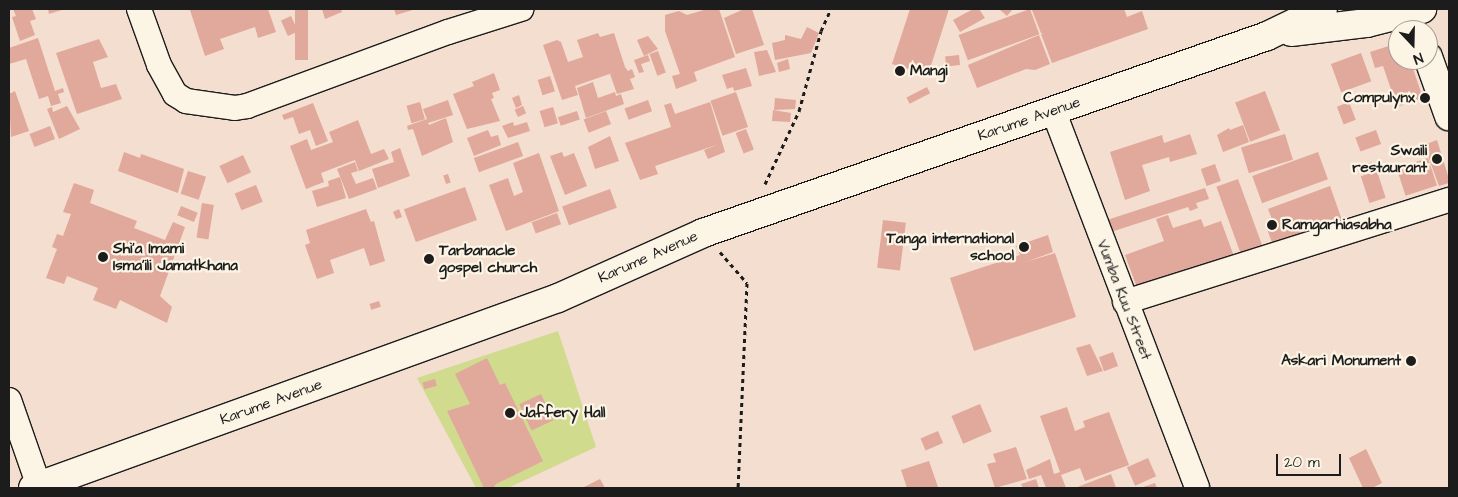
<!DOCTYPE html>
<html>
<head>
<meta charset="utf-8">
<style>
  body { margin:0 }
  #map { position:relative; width:1458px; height:497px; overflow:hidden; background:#f4decf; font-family:"Architects Daughter",sans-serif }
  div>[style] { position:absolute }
  .green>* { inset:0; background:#d0db8e }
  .building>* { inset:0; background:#e1a89c; transform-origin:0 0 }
  .path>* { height:3px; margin-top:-1.5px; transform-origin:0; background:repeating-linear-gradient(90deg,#1c1c1c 0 4px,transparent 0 8px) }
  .roads { filter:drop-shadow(1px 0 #1c1c1c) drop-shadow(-1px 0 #1c1c1c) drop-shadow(0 1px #1c1c1c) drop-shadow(0 -1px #1c1c1c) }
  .street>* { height:24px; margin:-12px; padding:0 12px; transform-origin:12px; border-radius:12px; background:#fcf5e5 }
  .secondary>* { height:28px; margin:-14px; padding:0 14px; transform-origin:14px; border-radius:14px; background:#fcf5e5 }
  .dots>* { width:14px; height:14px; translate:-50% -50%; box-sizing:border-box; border:2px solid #fcf5e5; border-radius:50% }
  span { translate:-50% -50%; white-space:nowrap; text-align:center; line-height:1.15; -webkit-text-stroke:4.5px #fcf5e5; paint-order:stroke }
  .poi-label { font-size:15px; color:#1c1c1c; font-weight:700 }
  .left { translate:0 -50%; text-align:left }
  .right { translate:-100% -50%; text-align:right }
  .street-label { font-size:15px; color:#1c1c1c }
  .frame { position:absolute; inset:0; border:10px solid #1c1c1c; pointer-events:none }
  .north { position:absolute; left:1388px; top:20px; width:50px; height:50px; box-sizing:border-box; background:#fcf5e5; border:1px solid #a29e95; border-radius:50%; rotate:159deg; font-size:14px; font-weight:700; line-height:20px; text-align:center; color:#1c1c1c }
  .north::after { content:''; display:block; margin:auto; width:18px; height:22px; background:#1c1c1c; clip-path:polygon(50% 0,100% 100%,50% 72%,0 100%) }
  .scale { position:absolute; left:1276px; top:454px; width:65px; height:22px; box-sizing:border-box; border:2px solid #1c1c1c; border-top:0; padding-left:6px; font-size:15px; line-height:18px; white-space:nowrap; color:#1c1c1c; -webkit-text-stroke:4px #fcf5e5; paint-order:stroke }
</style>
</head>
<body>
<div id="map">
  <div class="green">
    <div style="clip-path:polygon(558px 331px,596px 447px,508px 488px,476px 488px,417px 378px)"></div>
  </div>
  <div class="building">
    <div style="clip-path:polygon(13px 9px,32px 9px,36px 19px,30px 21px,35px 35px,20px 41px,12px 17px,16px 16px)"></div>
    <div style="clip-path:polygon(48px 9px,65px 9px,49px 14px)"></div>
    <div style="clip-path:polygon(268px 9px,276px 32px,258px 38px,255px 27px,220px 39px,224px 49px,205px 56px,190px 10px)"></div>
    <div style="left:295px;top:9px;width:13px;height:51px"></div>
    <div style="clip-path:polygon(322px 9px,341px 9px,342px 12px,325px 19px)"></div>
    <div style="clip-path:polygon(394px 9px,416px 9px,396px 15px)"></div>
    <div style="clip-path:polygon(707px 9px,719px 9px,735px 57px,694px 72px,697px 81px,676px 89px,672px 76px,680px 74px,665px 31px,665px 15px,679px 11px,687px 15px)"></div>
    <div style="clip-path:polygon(744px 9px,752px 9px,764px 45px,736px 54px,724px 18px)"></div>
    <div style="clip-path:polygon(910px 9px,949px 9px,928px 75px,892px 64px)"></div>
    <div style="clip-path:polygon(973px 9px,979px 9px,985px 18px,960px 32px,953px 20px)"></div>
    <div style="clip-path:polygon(999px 9px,1013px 9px,1007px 16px)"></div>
    <div style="left:1030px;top:9px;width:27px;height:76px;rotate:70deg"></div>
    <div style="clip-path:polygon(1036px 9px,1124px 9px,1127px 17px,1142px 11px,1148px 29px,1052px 63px,1041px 34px,1043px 33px,1041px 33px,1032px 10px)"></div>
    <div style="left:291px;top:16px;width:17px;height:11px;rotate:66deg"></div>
    <div style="clip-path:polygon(807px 27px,819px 33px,811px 53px,775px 60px,772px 43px,785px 40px,785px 35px,801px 39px)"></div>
    <div style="clip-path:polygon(598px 33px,600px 37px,614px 33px,625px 67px,628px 71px,632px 69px,635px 77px,630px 79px,634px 89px,617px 94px,610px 74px,618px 71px,575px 86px,578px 95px,562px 100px,543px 45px,557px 40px,561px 42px,568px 62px,583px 57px,577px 40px)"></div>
    <div style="clip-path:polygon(1039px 35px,1050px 64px,1035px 70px,1026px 69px,977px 88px,968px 65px)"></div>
    <div style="clip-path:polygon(648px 36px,658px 49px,644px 56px,637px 40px)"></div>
    <div style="clip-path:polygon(38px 38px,55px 91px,63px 88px,64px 92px,58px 94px,61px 103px,51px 106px,48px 96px,39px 99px,26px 59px,9px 64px,9px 48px)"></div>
    <div style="clip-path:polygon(99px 39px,108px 57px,93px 62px,101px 88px,116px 84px,122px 99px,77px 114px,56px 53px)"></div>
    <div style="clip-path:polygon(1398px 43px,1398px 60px,1410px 60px,1423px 98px,1397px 107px,1383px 66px,1375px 68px,1370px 52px)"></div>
    <div style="clip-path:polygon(767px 50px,776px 72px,759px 76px,754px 52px)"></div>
    <div style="left:658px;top:51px;width:23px;height:9px;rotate:70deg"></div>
    <div style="left:1361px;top:53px;width:30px;height:32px;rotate:70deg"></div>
    <div style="clip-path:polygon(648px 55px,650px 61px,641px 64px,644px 72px,639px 73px,634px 60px)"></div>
    <div style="left:959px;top:55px;width:10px;height:14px;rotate:84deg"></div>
    <div style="clip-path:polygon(788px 59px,790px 69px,779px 72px,777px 63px)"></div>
    <div style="clip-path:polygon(746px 68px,752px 86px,734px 91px,733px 87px,727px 89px,722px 75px)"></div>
    <div style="clip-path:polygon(494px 73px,500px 90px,492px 93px,494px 98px,491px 99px,500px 121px,467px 129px,453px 94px,474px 86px,472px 82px)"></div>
    <div style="left:550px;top:76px;width:16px;height:13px;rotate:72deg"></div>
    <div style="clip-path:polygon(593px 82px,598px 98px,615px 92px,616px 96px,621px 94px,624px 104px,586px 118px,577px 88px)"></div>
    <div style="left:927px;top:87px;width:7px;height:23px;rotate:63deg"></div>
    <div style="clip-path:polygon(15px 91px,29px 131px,11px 137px,9px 94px)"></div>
    <div style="left:1265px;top:91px;width:42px;height:32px;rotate:69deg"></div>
    <div style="left:736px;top:92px;width:37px;height:27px;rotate:71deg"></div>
    <div style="clip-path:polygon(519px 95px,522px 105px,516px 108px,512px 98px)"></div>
    <div style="clip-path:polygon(775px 98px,796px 100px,795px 109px,774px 110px)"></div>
    <div style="clip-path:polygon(448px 100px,453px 115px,428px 123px,429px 125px,446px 118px,453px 142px,422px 156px,413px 129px,408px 130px,407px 126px,427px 119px,423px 109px)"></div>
    <div style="left:648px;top:100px;width:12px;height:25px;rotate:70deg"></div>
    <div style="left:420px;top:102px;width:18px;height:14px;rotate:74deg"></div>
    <div style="clip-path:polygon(710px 102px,725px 152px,708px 159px,704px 150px,719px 144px,655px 166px,658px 174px,640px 180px,625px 143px,671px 127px,664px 105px,671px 103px,675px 114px)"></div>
    <div style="left:1349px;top:102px;width:19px;height:13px;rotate:69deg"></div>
    <div style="clip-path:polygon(313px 103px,328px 141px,316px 146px,310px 130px,299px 134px,293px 117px,284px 120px,282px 115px)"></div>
    <div style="clip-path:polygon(67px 106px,80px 129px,59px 139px,47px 109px,52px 107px,53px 112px)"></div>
    <div style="left:523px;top:106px;width:8px;height:9px;rotate:67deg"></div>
    <div style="left:553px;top:107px;width:17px;height:14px;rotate:73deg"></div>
    <div style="clip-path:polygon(773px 110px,791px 113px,790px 122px,772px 121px)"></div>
    <div style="left:577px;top:111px;width:9px;height:20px;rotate:72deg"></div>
    <div style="left:606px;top:111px;width:14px;height:24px;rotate:69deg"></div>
    <div style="clip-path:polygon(358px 120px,371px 154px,384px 149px,389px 159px,359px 171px,355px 160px,321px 173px,324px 182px,306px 189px,290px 146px,307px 139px,311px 150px,333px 142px,329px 132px)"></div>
    <div style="clip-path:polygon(513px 122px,514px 126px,527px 122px,530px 131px,508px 138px,502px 126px)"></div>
    <div style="clip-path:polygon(1243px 125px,1249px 142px,1223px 152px,1217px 135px,1229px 128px,1230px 130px)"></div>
    <div style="left:50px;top:126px;width:14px;height:22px;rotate:69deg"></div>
    <div style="left:746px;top:129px;width:22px;height:11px;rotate:69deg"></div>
    <div style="clip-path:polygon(488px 130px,491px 137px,498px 135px,501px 145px,474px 156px,467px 138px)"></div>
    <div style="left:1376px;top:130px;width:15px;height:22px;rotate:70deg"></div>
    <div style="clip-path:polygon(1190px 134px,1197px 154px,1170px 162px,1169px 157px,1142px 165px,1150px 191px,1125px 200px,1110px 152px,1162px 135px,1164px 143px)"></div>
    <div style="left:1285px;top:134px;width:27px;height:46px;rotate:73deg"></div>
    <div style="clip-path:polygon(610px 136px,619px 161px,595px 169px,588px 147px)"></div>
    <div style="clip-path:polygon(1437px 140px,1449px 179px,1449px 183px,1439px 186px,1424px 145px)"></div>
    <div style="left:518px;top:142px;width:15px;height:47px;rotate:70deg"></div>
    <div style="clip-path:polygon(400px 148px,410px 176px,378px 188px,372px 169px,394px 162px,391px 152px)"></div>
    <div style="clip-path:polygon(124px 152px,140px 158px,141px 154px,184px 169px,178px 193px,118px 171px)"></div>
    <div style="clip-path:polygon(562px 152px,564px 157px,574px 153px,587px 186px,565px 195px,550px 156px)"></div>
    <div style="left:1318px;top:152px;width:29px;height:70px;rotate:70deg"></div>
    <div style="clip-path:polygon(539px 153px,559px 211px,506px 231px,489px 185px,508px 178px,514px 196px,523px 192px,513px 163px)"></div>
    <div style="left:243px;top:155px;width:19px;height:26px;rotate:65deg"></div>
    <div style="left:1428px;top:158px;width:29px;height:33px;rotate:72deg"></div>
    <div style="clip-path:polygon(355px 162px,358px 171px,351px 173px,356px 184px,373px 178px,377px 189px,349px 199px,337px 169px)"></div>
    <div style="left:1372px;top:162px;width:9px;height:13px;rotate:69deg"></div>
    <div style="left:1215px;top:164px;width:18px;height:15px;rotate:71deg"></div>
    <div style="left:188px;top:171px;width:19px;height:24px;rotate:18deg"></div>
    <div style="left:1377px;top:171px;width:28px;height:17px;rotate:72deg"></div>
    <div style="left:448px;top:174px;width:9px;height:5px;rotate:72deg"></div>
    <div style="clip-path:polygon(340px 177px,346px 198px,317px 207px,312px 191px,329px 186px,328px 181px)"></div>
    <div style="left:1238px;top:179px;width:71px;height:23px;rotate:70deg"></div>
    <div style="clip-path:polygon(74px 183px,94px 190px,90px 203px,137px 221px,134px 228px,165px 240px,173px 222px,185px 227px,160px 296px,172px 307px,167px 323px,120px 300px,116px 309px,93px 300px,98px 288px,67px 276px,64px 284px,46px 278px,57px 249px,52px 247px,57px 234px,63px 236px,71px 214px,63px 212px)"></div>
    <div style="left:256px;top:185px;width:18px;height:23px;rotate:68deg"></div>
    <div style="clip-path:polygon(1330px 186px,1343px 223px,1274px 248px,1267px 229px,1275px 227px,1268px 209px)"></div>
    <div style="left:465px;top:187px;width:35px;height:65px;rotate:70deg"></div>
    <div style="clip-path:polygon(1205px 188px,1209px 199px,1196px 203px,1198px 208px,1190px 211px,1188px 207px,1111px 232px,1107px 220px)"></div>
    <div style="left:610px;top:189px;width:20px;height:51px;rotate:70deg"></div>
    <div style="left:202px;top:203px;width:12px;height:35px;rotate:9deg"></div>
    <div style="left:181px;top:206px;width:18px;height:10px;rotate:22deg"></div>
    <div style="clip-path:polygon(366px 209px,371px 222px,374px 221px,385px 261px,370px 266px,364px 248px,330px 260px,334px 273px,317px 279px,305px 245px,310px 243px,306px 230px)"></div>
    <div style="clip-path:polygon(399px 209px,402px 217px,396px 219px,393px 212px)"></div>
    <div style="left:557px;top:213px;width:12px;height:27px;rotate:70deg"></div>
    <div style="clip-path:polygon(1168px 215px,1173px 228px,1201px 219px,1204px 227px,1221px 221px,1235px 259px,1139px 293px,1125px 255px,1164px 241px,1156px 219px)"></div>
    <div style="left:883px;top:220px;width:23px;height:48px;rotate:7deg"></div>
    <div style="clip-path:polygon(1048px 235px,1053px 252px,1026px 262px,1055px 253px,1076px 317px,974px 351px,950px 278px,1020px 255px,1016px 246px)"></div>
    <div style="left:379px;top:301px;width:6px;height:10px;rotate:72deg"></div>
    <div style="clip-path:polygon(1090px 344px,1103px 371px,1087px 376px,1076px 348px)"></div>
    <div style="left:1113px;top:352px;width:15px;height:15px;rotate:70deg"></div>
    <div style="clip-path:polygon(487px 358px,500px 385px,505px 383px,543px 461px,496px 484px,493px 488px,484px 488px,447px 411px,470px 404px,455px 374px)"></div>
    <div style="left:435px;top:379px;width:7px;height:13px;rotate:74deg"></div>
    <div style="left:541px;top:394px;width:29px;height:24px;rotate:65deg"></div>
    <div style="left:980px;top:404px;width:30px;height:31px;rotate:67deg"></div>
    <div style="clip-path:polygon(1067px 407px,1075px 431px,1085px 427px,1083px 421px,1109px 412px,1129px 465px,1085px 481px,1080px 468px,1061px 475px,1066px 488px,1046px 488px,1041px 475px,1029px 479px,1026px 470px,1050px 459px,1054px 474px,1060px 472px,1040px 416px)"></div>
    <div style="left:938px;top:431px;width:13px;height:19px;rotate:67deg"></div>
    <div style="clip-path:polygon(1016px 447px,1027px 479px,995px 488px,987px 464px,996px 462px,993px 454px)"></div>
    <div style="clip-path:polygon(1366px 449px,1382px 483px,1372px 488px,1363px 488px,1349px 458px)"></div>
    <div style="left:1148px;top:458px;width:20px;height:23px;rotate:66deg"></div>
    <div style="clip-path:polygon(929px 461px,938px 487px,907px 488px,901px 470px)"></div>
    <div style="clip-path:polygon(1111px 474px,1116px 488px,1075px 488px)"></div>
    <div style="clip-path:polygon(600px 479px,605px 488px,582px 488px)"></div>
    <div style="clip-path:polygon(1036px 479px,1039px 488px,1023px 488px,1021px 484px)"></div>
    <div style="clip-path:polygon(1155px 483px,1157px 488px,1140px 488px)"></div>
  </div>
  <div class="path">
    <div style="left:765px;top:184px;width:81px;rotate:-65deg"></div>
    <div style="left:799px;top:111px;width:83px;rotate:-74.6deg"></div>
    <div style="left:821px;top:31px;width:24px;rotate:-66deg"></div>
    <div style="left:720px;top:252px;width:41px;rotate:48.9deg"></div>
    <div style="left:747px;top:283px;width:205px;rotate:92.5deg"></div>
  </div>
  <div class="roads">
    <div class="street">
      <div style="left:139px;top:9px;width:59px;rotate:70.3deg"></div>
      <div style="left:159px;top:65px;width:33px;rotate:61deg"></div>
      <div style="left:175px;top:94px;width:13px;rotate:32deg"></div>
      <div style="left:186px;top:101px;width:49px;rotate:8.1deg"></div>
      <div style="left:235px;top:108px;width:12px;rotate:-9deg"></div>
      <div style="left:247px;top:106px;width:214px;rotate:-20.2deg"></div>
      <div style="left:448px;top:32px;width:77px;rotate:-17.5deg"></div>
      <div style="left:1053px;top:110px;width:404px;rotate:69.1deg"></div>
      <div style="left:1125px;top:302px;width:340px;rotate:-17.5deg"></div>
      <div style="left:9px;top:400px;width:91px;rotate:70.8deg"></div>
    </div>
    <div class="secondary">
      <div style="left:1291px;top:32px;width:77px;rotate:-6.8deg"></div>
      <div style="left:1367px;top:23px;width:57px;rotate:-14.3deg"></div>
      <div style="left:1428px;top:57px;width:63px;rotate:70.4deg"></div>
      <div style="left:33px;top:488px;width:558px;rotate:-19.9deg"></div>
      <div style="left:558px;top:298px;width:159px;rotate:-24.1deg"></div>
      <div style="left:703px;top:233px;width:597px;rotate:-19.25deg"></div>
      <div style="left:1267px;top:36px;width:62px;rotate:-25.7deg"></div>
    </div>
  </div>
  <div class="dots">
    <div style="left:900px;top:71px;background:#1c1c1c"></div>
    <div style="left:1425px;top:98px;background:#1c1c1c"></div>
    <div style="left:1437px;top:159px;background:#1c1c1c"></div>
    <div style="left:1272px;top:225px;background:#1c1c1c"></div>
    <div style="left:1024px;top:247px;background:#1c1c1c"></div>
    <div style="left:103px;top:257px;background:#1c1c1c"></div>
    <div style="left:429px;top:259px;background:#1c1c1c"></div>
    <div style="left:1411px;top:361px;background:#1c1c1c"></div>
    <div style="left:510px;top:413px;background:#1c1c1c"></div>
  </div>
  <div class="poi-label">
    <span class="left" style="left:910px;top:71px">Mangi</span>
    <span class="right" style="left:1415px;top:98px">Compulynx</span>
    <span class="right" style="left:1427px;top:159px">Swaili<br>restaurant</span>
    <span class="left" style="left:1282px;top:225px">Ramgarhiasabha</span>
    <span class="right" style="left:1014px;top:247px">Tanga international<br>school</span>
    <span class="left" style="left:113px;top:257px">Shi'a Imami<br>Isma'ili Jamatkhana</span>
    <span class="left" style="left:439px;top:259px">Tarbanacle<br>gospel church</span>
    <span class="right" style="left:1401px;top:361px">Askari Monument</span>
    <span class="left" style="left:520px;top:413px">Jaffery Hall</span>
  </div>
  <div class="street-label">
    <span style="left:1029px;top:119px;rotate:-19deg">Karume Avenue</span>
    <span style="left:648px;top:257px;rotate:-24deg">Karume Avenue</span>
    <span style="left:1124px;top:300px;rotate:69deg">Vumba Kuu Street</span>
    <span style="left:271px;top:402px;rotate:-20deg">Karume Avenue</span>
  </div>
  <div class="frame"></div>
  <div class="north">N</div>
  <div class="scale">20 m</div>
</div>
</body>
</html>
